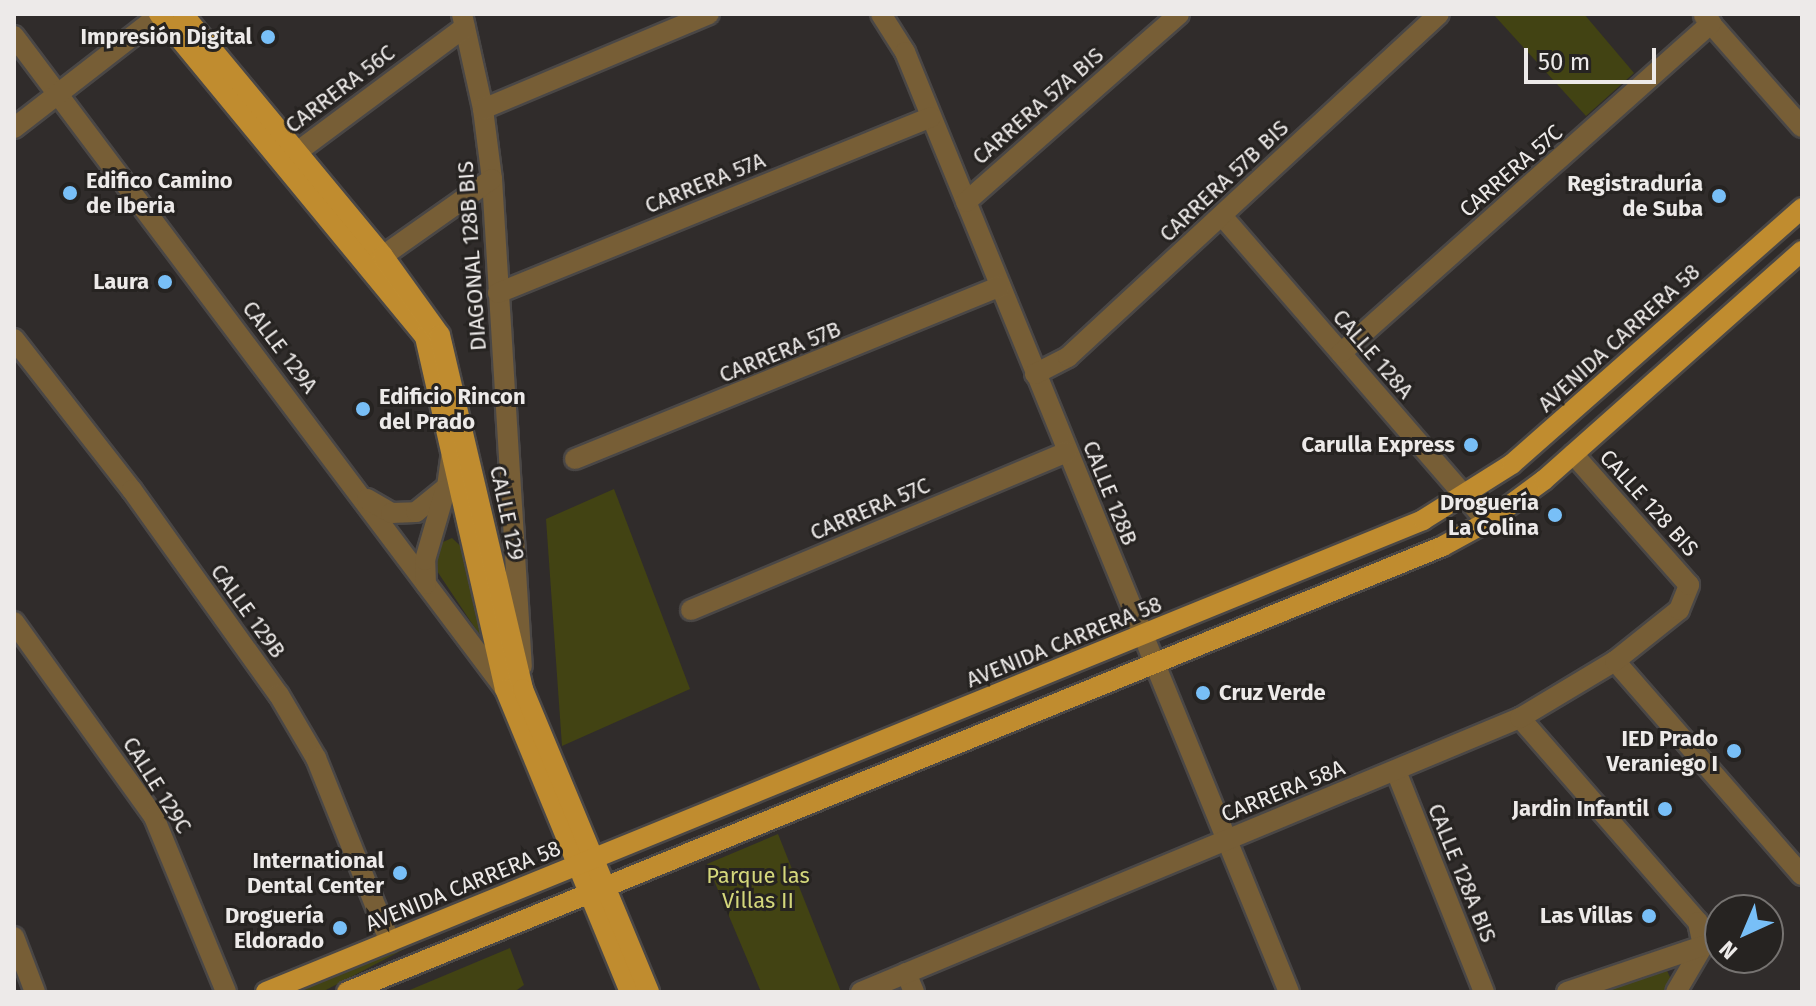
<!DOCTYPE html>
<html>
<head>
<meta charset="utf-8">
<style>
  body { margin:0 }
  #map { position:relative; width:1816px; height:1006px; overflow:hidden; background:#302c2b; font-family:"Fira Sans",sans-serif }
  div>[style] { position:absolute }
  .green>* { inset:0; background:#424313 }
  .roads { filter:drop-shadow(2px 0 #4a4746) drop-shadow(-2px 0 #4a4746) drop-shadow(0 2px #4a4746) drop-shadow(0 -2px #4a4746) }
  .minor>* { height:20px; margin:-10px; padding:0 10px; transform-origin:10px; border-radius:10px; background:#775e36 }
  .major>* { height:20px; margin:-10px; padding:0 10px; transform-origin:10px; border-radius:10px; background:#c08c2f }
  .dots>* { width:22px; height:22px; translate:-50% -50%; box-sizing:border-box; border:4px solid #262321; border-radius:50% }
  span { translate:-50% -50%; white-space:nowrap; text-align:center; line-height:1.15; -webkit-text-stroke:6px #262321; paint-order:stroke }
  .poi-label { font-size:22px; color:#edeae9; font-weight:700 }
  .right { translate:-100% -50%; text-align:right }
  .left { translate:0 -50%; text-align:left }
  .street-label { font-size:22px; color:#edeae9 }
  .park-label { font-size:22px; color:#d4d77b }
  .frame { position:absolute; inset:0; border:16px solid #edeae9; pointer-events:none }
  .north { position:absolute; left:1704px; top:894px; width:80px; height:80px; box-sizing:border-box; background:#262321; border:2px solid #767371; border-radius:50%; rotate:224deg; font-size:22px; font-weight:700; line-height:32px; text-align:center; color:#edeae9 }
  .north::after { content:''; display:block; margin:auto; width:28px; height:36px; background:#78bff7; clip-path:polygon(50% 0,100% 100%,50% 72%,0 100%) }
  .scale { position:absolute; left:1524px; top:48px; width:132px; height:36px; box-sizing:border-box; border:4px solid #edeae9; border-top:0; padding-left:10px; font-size:24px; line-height:28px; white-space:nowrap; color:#edeae9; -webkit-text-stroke:6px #262321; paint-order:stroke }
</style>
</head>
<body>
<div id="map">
  <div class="green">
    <div style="clip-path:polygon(1493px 14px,1584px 14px,1634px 73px,1586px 116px)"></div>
    <div style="clip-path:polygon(614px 489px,690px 689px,562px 746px,546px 519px)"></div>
    <div style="clip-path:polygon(452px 538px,469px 554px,485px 643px,433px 565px,434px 546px)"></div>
    <div style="clip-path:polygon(778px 834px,841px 992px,761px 992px,707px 864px)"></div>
    <div style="clip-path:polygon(441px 930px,322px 992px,288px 992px)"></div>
    <div style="clip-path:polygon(510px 948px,524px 985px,514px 992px,405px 992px)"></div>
    <div style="clip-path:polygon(1666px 968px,1672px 982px,1666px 992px,1602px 992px)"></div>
  </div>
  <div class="roads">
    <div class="minor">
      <div style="left:462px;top:14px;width:97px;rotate:77.5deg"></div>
      <div style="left:483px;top:109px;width:71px;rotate:82.7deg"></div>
      <div style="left:492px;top:179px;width:488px;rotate:86.5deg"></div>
      <div style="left:881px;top:14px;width:45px;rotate:57.7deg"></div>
      <div style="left:905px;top:52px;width:1015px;rotate:67.78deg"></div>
      <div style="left:1704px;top:16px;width:148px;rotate:48.6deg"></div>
      <div style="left:14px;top:36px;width:817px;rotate:53.06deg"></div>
      <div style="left:483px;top:109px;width:245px;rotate:-22.8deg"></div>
      <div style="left:14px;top:128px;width:186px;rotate:-37.8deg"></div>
      <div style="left:285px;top:161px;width:224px;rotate:-36.7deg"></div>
      <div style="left:966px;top:202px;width:284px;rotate:-41.4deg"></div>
      <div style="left:1223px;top:217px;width:403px;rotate:49.1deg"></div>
      <div style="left:370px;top:265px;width:149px;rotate:-35.2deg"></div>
      <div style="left:498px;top:293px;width:467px;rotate:-22.1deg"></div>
      <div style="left:14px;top:339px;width:192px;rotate:52deg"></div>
      <div style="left:132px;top:490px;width:252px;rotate:54.4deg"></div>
      <div style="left:279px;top:695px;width:73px;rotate:59.6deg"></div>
      <div style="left:316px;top:758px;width:198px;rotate:68.1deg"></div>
      <div style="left:1341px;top:353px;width:496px;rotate:-41.7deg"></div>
      <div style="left:1035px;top:374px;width:37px;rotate:-27deg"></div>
      <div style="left:1068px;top:357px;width:505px;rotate:-42.75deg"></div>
      <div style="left:575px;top:459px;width:459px;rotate:-22.1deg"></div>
      <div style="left:367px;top:499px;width:28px;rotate:30deg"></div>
      <div style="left:391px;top:513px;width:25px;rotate:-2deg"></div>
      <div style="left:416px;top:512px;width:40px;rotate:-39deg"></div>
      <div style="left:447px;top:487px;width:30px;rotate:-82deg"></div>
      <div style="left:426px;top:584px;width:24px;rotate:-92deg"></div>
      <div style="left:425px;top:560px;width:72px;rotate:-73.8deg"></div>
      <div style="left:691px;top:610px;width:408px;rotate:-22.8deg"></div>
      <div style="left:14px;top:622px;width:240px;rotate:54.3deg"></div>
      <div style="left:154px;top:817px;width:189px;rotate:67.6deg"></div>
      <div style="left:1615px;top:661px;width:284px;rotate:48.9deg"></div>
      <div style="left:1520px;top:718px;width:271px;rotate:48.9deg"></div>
      <div style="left:1698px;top:922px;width:25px;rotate:78deg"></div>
      <div style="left:1703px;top:946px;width:53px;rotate:120.4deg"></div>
      <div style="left:1396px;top:771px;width:238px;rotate:68.3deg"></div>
      <div style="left:14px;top:937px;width:59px;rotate:69.1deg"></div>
      <div style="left:906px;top:973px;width:21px;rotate:67deg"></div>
      <div style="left:861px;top:992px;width:714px;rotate:-22.58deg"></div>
      <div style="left:1520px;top:718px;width:111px;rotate:-31deg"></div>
      <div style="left:1615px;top:661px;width:82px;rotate:-38.6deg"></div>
      <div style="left:1679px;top:610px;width:27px;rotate:-68deg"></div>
      <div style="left:1689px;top:585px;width:175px;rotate:-131.5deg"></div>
      <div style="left:1567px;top:992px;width:144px;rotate:-18.7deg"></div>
    </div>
    <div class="major">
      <div style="left:159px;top:14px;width:418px;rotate:50.5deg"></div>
      <div style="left:425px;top:337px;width:361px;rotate:77.2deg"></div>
      <div style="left:505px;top:689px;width:328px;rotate:67.6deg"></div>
      <div style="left:183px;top:14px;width:314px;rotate:50.4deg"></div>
      <div style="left:383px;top:256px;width:97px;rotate:54.2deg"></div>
      <div style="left:440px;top:335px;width:364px;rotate:76.8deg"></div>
      <div style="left:523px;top:689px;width:328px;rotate:67.4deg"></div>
      <div style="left:266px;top:992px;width:1250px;rotate:-22.19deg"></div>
      <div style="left:1423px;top:520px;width:105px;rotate:-32.2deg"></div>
      <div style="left:1512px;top:464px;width:387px;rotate:-41.4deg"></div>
      <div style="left:347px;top:992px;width:1183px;rotate:-22.14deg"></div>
      <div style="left:1443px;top:546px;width:50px;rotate:-28.6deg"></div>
      <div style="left:1487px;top:522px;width:71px;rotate:-36.4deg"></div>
      <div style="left:1544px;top:480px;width:345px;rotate:-41.6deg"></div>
    </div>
  </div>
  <div class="dots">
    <div style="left:268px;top:37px;background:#78bff7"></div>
    <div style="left:70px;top:193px;background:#78bff7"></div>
    <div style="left:1719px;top:196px;background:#78bff7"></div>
    <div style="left:165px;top:282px;background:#78bff7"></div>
    <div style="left:363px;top:409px;background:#78bff7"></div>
    <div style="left:1471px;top:445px;background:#78bff7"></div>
    <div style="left:1555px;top:515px;background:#78bff7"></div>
    <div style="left:1203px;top:693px;background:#78bff7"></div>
    <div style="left:1734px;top:751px;background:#78bff7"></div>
    <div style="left:1665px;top:809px;background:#78bff7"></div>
    <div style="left:400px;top:873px;background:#78bff7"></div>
    <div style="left:1649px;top:916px;background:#78bff7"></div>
    <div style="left:340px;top:928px;background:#78bff7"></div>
  </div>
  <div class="poi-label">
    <span class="right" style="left:252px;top:37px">Impresión Digital</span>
    <span class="left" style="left:86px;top:193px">Edifico Camino<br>de Iberia</span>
    <span class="right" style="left:1703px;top:196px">Registraduría<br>de Suba</span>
    <span class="right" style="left:149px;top:282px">Laura</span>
    <span class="left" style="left:379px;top:409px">Edificio Rincon<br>del Prado</span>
    <span class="right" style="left:1455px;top:445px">Carulla Express</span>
    <span class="right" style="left:1539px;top:515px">Droguería<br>La Colina</span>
    <span class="left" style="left:1219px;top:693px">Cruz Verde</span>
    <span class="right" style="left:1718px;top:751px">IED Prado<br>Veraniego I</span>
    <span class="right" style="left:1649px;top:809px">Jardin Infantil</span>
    <span class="right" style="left:384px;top:873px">International<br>Dental Center</span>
    <span class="right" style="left:324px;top:928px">Droguería<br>Eldorado</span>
    <span class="right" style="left:1633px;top:916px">Las Villas</span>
  </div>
  <div class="street-label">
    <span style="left:340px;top:89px;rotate:-37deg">CARRERA 56C</span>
    <span style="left:1038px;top:106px;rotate:-41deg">CARRERA 57A BIS</span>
    <span style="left:1511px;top:171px;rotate:-41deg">CARRERA 57C</span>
    <span style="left:1224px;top:181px;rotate:-43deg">CARRERA 57B BIS</span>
    <span style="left:705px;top:183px;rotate:-22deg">CARRERA 57A</span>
    <span style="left:472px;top:256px;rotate:-94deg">DIAGONAL 128B BIS</span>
    <span style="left:1619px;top:338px;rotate:-42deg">AVENIDA CARRERA 58</span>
    <span style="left:280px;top:347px;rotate:53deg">CALLE 129A</span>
    <span style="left:780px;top:352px;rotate:-22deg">CARRERA 57B</span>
    <span style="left:1373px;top:354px;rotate:49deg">CALLE 128A</span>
    <span style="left:1110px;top:493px;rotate:68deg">CALLE 128B</span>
    <span style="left:1649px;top:503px;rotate:48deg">CALLE 128 BIS</span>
    <span style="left:870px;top:509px;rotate:-23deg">CARRERA 57C</span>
    <span style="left:507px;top:513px;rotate:78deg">CALLE 129</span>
    <span style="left:248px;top:611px;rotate:54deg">CALLE 129B</span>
    <span style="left:1064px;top:642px;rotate:-22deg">AVENIDA CARRERA 58</span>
    <span style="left:157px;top:785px;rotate:58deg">CALLE 129C</span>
    <span style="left:1283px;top:791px;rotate:-22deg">CARRERA 58A</span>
    <span style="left:1462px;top:873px;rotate:68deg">CALLE 128A BIS</span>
    <span style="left:463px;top:886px;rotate:-22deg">AVENIDA CARRERA 58</span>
  </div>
  <div class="park-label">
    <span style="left:758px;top:888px">Parque las<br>Villas II</span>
  </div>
  <div class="frame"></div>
  <div class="north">N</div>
  <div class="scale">50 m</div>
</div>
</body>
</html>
